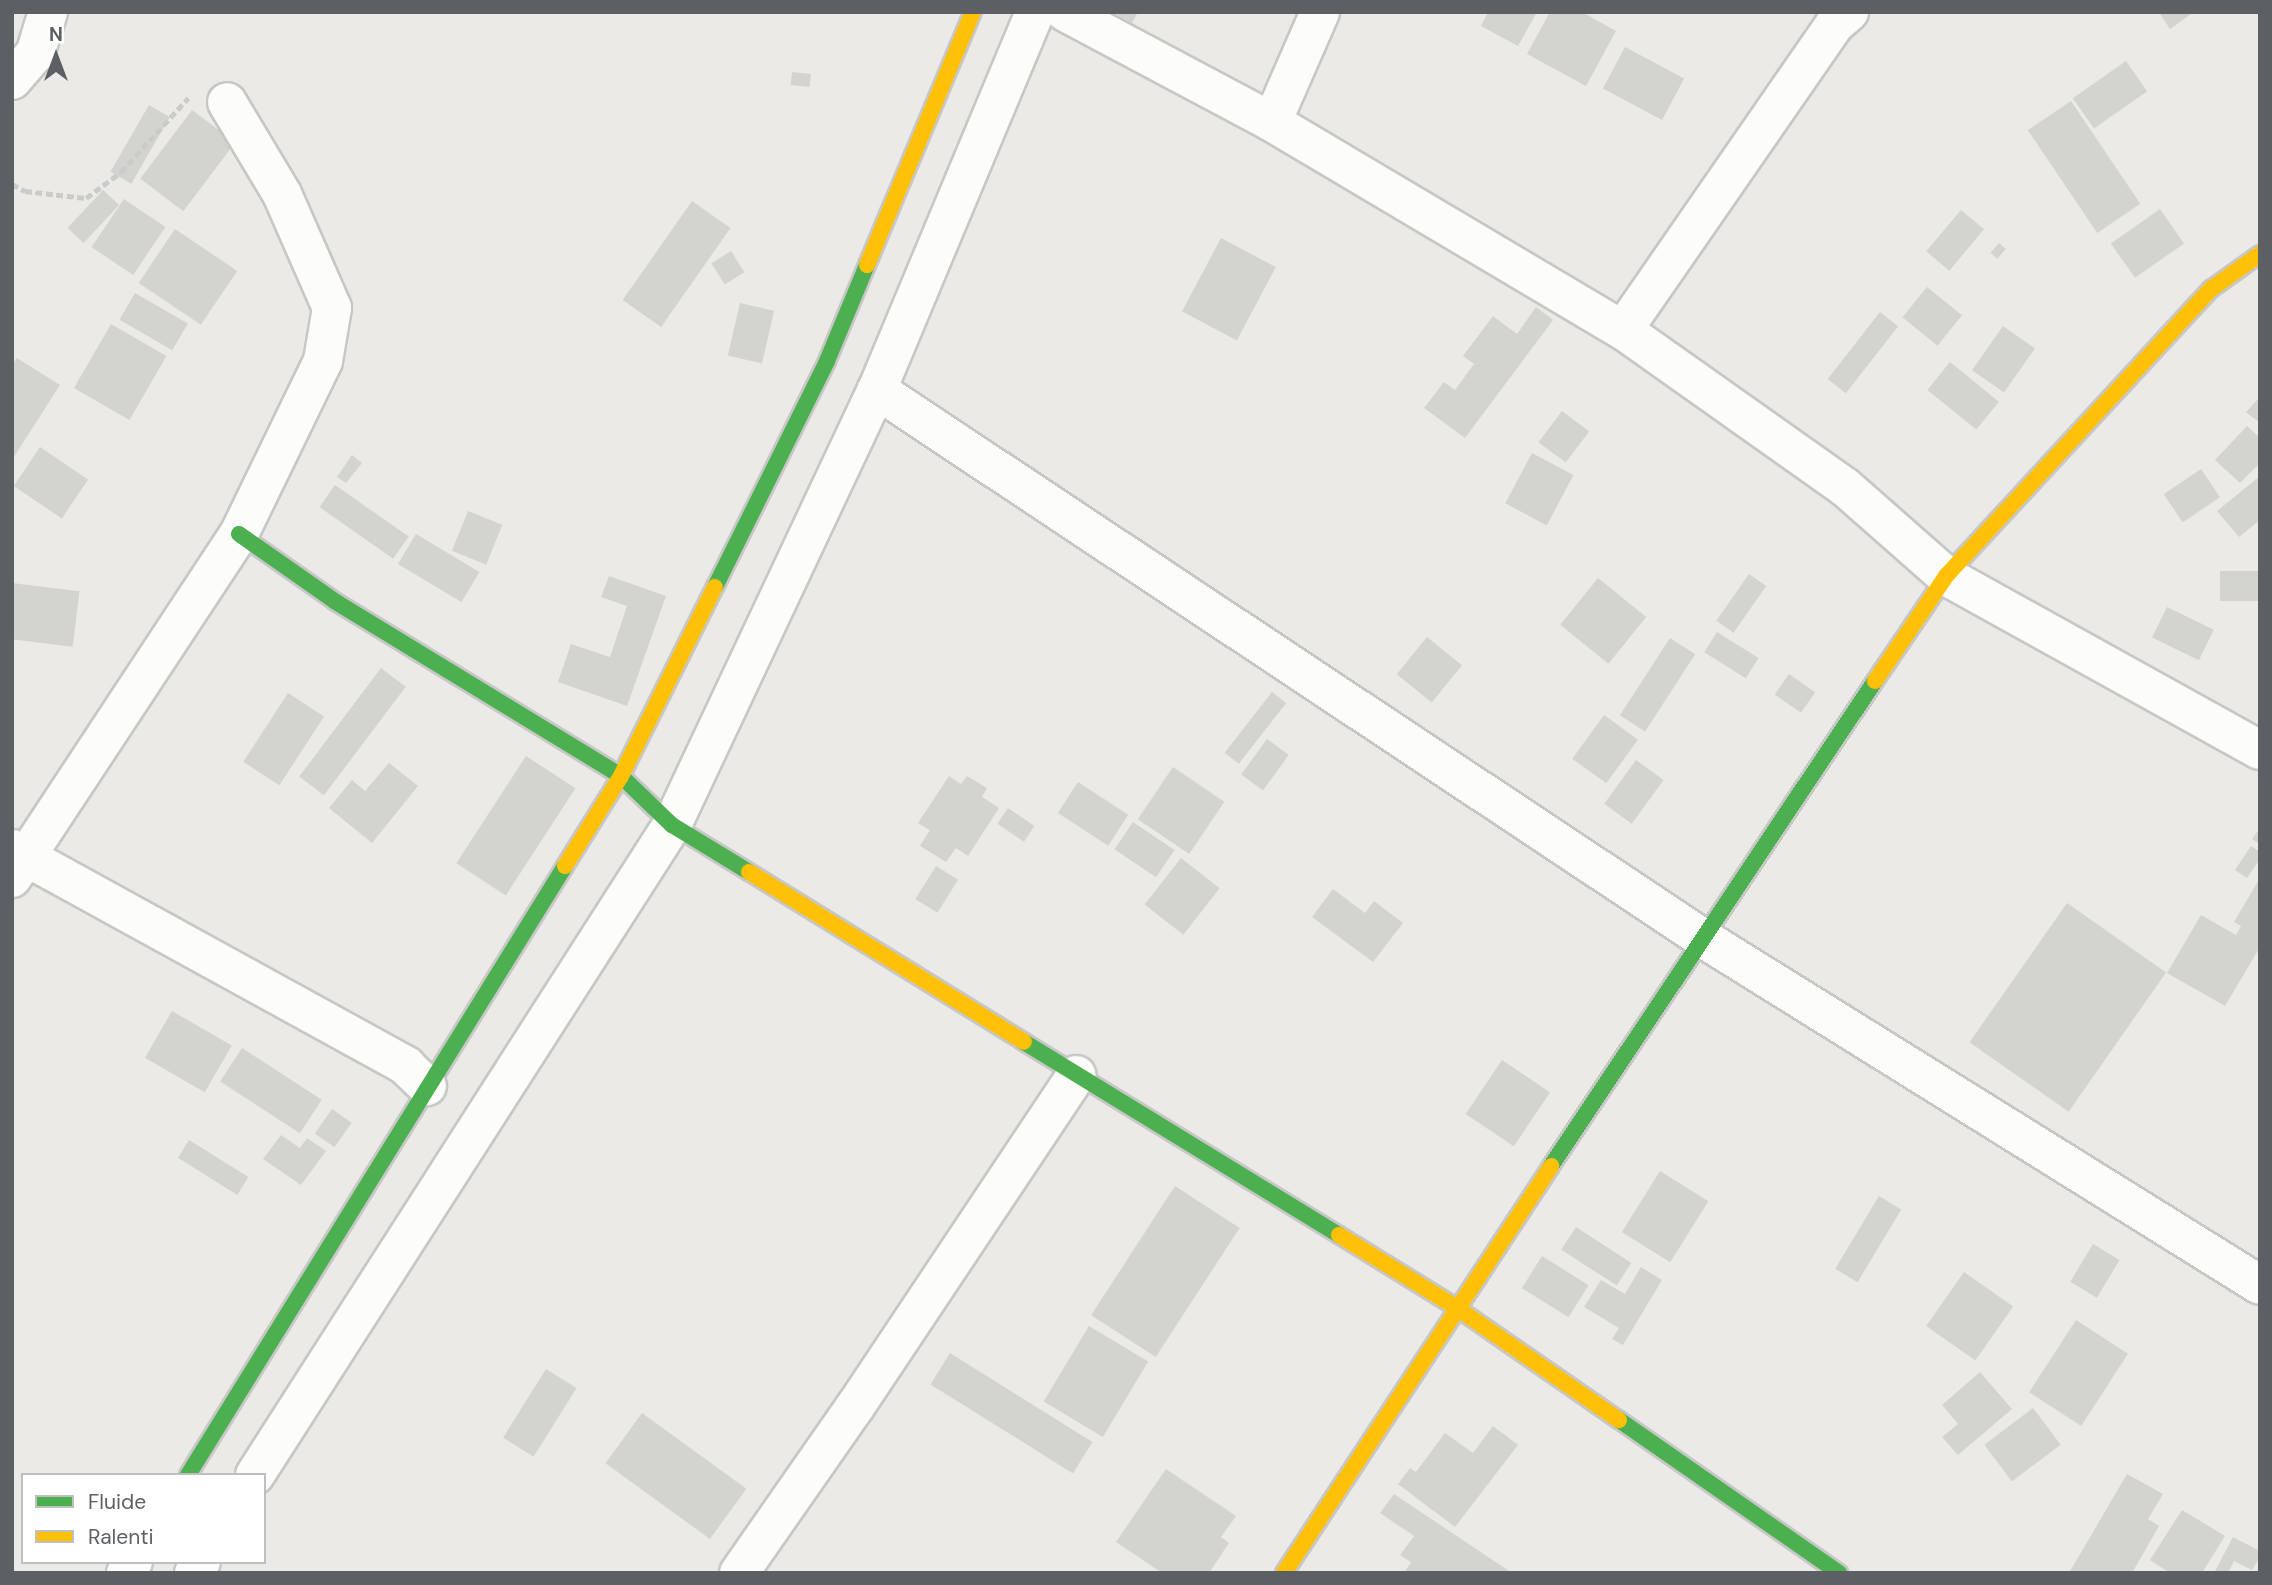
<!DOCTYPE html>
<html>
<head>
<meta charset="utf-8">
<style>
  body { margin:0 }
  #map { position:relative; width:2272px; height:1585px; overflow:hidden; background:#ebeae6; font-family:"DM Sans",sans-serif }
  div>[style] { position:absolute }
  .building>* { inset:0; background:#d3d3d0; transform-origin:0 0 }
  .path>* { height:4.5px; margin-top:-2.25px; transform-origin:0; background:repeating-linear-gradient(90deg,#c9cccb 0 7px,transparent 0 10.5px) }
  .roads { filter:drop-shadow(2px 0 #c7c7c7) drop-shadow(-2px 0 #c7c7c7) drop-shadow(0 2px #c7c7c7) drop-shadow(0 -2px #c7c7c7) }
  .street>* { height:38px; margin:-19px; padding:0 19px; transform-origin:19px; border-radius:19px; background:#fcfcfb }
  .fast>* { height:16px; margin:-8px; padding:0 8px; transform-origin:8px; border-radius:8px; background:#4caf50 }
  .slow>* { height:16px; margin:-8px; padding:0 8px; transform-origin:8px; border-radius:8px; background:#ffc107 }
  span { translate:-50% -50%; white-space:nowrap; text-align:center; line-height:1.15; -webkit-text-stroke:5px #fff; paint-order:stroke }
  .frame { position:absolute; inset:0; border:14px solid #5c5f63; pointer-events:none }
  .legend { position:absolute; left:21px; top:1473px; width:245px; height:91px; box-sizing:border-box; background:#fff; border:2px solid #bebfc1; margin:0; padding:9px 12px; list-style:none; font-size:21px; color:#5c5f63 }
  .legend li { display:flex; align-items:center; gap:14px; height:35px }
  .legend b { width:35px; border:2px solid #bebfc1 }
  .north { position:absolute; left:21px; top:21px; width:70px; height:70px; -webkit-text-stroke:5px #fff; paint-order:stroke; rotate:0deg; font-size:19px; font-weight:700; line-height:28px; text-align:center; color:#5c5f63 }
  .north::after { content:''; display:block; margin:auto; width:24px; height:32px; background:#5c5f63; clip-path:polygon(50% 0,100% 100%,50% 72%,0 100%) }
</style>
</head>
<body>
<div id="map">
  <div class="building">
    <div style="clip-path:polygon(1112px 12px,1138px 12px,1132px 23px)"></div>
    <div style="clip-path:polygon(1488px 12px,1537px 12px,1518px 46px,1481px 26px)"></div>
    <div style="clip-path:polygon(1550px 12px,1582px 12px,1616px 31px,1586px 86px,1527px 54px)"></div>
    <div style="clip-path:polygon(2159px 12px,2194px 12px,2170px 29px)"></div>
    <div style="left:1625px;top:47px;width:67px;height:47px;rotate:28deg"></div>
    <div style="left:2126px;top:61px;width:37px;height:65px;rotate:55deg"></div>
    <div style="left:792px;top:72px;width:19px;height:13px;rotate:6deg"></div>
    <div style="left:2071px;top:101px;width:124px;height:52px;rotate:56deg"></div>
    <div style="left:149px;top:105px;width:24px;height:77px;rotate:30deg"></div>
    <div style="left:192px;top:110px;width:54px;height:86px;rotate:37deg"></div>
    <div style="left:103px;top:190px;width:22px;height:52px;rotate:43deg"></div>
    <div style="left:124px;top:199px;width:50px;height:58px;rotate:34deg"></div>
    <div style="left:692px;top:201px;width:47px;height:121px;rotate:35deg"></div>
    <div style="left:2160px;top:209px;width:42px;height:60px;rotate:55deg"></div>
    <div style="left:1961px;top:210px;width:30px;height:54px;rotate:40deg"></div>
    <div style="left:175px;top:229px;width:75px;height:65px;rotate:34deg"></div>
    <div style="left:1221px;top:238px;width:62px;height:83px;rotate:28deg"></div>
    <div style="left:1999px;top:243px;width:9px;height:13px;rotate:41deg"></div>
    <div style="left:731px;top:251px;width:25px;height:23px;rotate:58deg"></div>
    <div style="left:1927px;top:287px;width:45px;height:39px;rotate:39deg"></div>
    <div style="left:135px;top:293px;width:61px;height:31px;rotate:30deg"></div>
    <div style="left:740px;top:303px;width:35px;height:54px;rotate:13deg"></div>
    <div style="clip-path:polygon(1536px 307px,1553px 320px,1465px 438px,1424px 408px,1444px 382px,1455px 390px,1474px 364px,1463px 356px,1493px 316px,1517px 334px)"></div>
    <div style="left:1880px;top:312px;width:23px;height:85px;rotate:38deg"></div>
    <div style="left:111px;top:324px;width:64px;height:74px;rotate:30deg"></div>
    <div style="left:2003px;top:326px;width:39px;height:54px;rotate:35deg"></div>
    <div style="clip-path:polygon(17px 358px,60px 385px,12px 460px,12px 365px)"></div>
    <div style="left:1950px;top:362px;width:63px;height:36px;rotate:39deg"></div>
    <div style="clip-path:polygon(2260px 397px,2260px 423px,2246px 412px)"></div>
    <div style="left:1562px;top:411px;width:34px;height:39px;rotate:37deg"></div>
    <div style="clip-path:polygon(2247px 426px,2260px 438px,2260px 463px,2240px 483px,2215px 460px)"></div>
    <div style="left:40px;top:447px;width:58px;height:47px;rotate:34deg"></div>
    <div style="left:1532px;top:453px;width:47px;height:57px;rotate:28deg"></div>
    <div style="clip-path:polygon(352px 455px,362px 463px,346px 483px,337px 477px)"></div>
    <div style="left:2201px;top:469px;width:34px;height:45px;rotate:56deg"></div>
    <div style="clip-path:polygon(2260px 476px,2260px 520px,2239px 537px,2217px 511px)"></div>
    <div style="left:335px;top:485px;width:90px;height:27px;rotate:35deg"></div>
    <div style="left:468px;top:511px;width:37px;height:43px;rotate:22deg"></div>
    <div style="left:416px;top:534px;width:74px;height:35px;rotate:31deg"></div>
    <div style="left:2260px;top:571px;width:30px;height:40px;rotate:90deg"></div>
    <div style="left:1749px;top:574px;width:21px;height:57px;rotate:35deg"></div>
    <div style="clip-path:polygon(609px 576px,666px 596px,627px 706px,558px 682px,571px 644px,610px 657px,627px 606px,601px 597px)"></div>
    <div style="left:1598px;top:578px;width:62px;height:60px;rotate:39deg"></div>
    <div style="left:12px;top:583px;width:68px;height:56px;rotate:7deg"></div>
    <div style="left:2167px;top:607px;width:52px;height:34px;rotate:26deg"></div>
    <div style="left:1717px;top:632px;width:49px;height:24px;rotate:32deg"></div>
    <div style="left:1427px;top:637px;width:45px;height:48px;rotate:39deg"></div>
    <div style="left:1670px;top:638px;width:30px;height:92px;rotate:33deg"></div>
    <div style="left:381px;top:668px;width:31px;height:136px;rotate:37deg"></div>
    <div style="left:1789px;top:674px;width:32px;height:25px;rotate:35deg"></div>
    <div style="left:1272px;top:692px;width:18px;height:77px;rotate:38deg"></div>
    <div style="left:288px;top:693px;width:43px;height:82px;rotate:33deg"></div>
    <div style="left:1604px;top:715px;width:42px;height:54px;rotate:36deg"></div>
    <div style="left:1267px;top:739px;width:27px;height:44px;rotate:36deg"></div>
    <div style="left:526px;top:756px;width:59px;height:128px;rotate:33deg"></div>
    <div style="left:1636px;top:760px;width:34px;height:54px;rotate:36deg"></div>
    <div style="clip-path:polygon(389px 763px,418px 786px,372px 843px,329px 808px,352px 780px,365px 791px)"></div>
    <div style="left:1173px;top:767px;width:62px;height:63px;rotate:34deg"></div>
    <div style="clip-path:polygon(949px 776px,961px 784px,967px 776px,987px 788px,982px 797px,999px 808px,968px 856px,956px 848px,946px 862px,920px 846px,930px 830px,918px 823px)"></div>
    <div style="left:1078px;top:782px;width:60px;height:37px;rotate:33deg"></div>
    <div style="left:1008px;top:808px;width:32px;height:19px;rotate:34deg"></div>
    <div style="left:1133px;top:822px;width:50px;height:33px;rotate:34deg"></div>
    <div style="clip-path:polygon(2260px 828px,2260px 844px,2252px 839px)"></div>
    <div style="clip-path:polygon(2251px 846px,2260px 852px,2260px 859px,2247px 878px,2235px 870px)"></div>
    <div style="left:1181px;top:858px;width:49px;height:59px;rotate:38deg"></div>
    <div style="left:936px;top:866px;width:26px;height:39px;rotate:32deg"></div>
    <div style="clip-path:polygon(2260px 878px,2260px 947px,2225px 1006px,2167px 973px,2201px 915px,2236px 935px,2241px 926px,2234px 922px)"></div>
    <div style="clip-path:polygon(1333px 889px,1365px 913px,1374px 901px,1403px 923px,1373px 962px,1312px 917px)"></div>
    <div style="left:2067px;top:903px;width:121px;height:170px;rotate:35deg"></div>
    <div style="left:172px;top:1011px;width:69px;height:54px;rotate:30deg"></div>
    <div style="left:242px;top:1048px;width:95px;height:40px;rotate:33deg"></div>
    <div style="left:1502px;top:1060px;width:58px;height:65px;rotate:34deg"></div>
    <div style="left:332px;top:1109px;width:24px;height:30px;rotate:35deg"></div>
    <div style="clip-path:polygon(281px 1135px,300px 1148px,307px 1138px,326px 1151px,301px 1185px,263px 1159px)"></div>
    <div style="left:189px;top:1140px;width:70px;height:21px;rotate:32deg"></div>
    <div style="left:1660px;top:1171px;width:57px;height:72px;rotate:32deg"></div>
    <div style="left:1175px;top:1186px;width:77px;height:154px;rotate:33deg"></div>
    <div style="left:1879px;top:1196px;width:26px;height:85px;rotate:31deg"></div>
    <div style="left:1576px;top:1227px;width:66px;height:27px;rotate:33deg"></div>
    <div style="left:2093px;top:1244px;width:31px;height:44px;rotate:31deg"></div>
    <div style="left:1542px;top:1256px;width:55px;height:38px;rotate:32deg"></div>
    <div style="clip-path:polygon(1641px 1267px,1662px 1280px,1623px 1345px,1612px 1339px,1619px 1328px,1584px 1307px,1601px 1280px,1625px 1294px)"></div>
    <div style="left:1964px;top:1272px;width:60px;height:66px;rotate:35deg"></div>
    <div style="left:2076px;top:1320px;width:62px;height:86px;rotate:33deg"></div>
    <div style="left:1089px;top:1326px;width:69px;height:88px;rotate:31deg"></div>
    <div style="left:950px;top:1353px;width:168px;height:37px;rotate:32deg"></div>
    <div style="left:546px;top:1369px;width:36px;height:81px;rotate:32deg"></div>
    <div style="clip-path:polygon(1980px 1372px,2012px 1409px,1958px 1455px,1942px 1437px,1958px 1424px,1942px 1405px)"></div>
    <div style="left:2033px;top:1408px;width:46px;height:61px;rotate:53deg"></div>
    <div style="left:642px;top:1413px;width:129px;height:62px;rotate:36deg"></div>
    <div style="clip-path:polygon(1493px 1426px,1518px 1445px,1455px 1527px,1398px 1484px,1410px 1468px,1416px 1472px,1445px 1433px,1473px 1453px)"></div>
    <div style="clip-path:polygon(1166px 1469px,1236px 1516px,1221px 1537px,1229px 1543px,1209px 1573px,1162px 1573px,1116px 1542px)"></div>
    <div style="clip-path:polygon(2127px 1474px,2163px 1494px,2148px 1519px,2159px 1526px,2132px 1573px,2069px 1573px)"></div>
    <div style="clip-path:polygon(1394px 1494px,1512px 1573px,1404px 1573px,1411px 1562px,1400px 1555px,1414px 1536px,1380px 1513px)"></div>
    <div style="clip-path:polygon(2182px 1510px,2225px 1536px,2202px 1573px,2170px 1573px,2150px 1560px)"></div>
    <div style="clip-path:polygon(2233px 1537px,2260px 1551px,2260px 1557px,2252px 1570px,2234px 1561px,2228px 1573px,2214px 1573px)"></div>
  </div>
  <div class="path">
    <div style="left:12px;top:184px;width:15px;rotate:28deg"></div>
    <div style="left:25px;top:191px;width:61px;rotate:6.5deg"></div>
    <div style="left:86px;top:198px;width:44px;rotate:-36.6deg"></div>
    <div style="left:121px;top:172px;width:100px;rotate:-47.8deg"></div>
  </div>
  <div class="roads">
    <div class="street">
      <div style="left:1065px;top:12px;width:234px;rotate:28deg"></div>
      <div style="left:1272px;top:122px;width:408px;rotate:30.7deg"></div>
      <div style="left:1623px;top:330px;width:272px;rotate:35.3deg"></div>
      <div style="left:1845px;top:487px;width:135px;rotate:41.4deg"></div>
      <div style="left:1946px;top:576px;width:359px;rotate:29deg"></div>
      <div style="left:12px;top:80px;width:35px;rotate:-49deg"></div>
      <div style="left:35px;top:54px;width:44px;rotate:-72.8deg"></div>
      <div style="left:1272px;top:122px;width:120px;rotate:-66.4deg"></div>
      <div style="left:1623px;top:330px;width:371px;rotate:-55.3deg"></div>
      <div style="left:1834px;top:25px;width:20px;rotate:-41deg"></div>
      <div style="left:877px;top:390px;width:989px;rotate:33.58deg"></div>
      <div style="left:1701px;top:937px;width:658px;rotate:31.9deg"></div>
      <div style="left:12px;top:849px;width:450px;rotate:28.8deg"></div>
      <div style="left:406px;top:1066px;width:29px;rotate:44deg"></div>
      <div style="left:12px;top:878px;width:412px;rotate:-56.6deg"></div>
      <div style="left:239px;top:534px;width:192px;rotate:-64.1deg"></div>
      <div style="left:323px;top:361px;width:54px;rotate:-80.4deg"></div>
      <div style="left:332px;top:308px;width:124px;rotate:-113.7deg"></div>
      <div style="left:282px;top:194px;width:107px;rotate:-120.9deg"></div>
      <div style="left:255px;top:1475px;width:772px;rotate:-57.32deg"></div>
      <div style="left:672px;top:825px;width:481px;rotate:-64.8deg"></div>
      <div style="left:877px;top:390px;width:410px;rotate:-67.3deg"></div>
      <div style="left:126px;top:1573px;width:13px;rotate:-58deg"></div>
      <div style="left:194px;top:1573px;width:13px;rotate:-58deg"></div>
      <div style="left:739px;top:1573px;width:203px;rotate:-55.1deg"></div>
      <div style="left:855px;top:1407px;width:399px;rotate:-56.3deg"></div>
    </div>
    <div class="fast">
      <div style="left:239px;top:534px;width:118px;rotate:35deg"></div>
      <div style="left:336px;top:602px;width:334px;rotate:31.4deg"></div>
      <div style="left:621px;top:776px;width:71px;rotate:43.9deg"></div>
      <div style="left:672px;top:825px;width:90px;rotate:31.4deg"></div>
      <div style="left:715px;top:587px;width:252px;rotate:-63.6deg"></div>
      <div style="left:827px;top:361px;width:104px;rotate:-67.4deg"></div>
      <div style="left:1024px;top:1042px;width:369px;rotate:31.5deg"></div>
      <div style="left:1551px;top:1166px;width:583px;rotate:-56.26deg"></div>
      <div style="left:1619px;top:1420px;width:268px;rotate:34.8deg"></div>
      <div style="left:188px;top:1475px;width:716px;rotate:-58.24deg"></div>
    </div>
    <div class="slow">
      <div style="left:867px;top:265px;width:274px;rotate:-67.3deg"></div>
      <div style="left:1875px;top:681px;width:127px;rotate:-55.9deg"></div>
      <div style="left:1946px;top:576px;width:391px;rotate:-47.3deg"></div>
      <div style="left:2211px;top:289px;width:60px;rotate:-35.5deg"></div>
      <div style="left:565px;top:866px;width:106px;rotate:-58.1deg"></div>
      <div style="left:621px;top:776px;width:211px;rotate:-63.6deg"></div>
      <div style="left:749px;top:872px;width:323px;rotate:31.7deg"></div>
      <div style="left:1339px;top:1235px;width:139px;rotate:31.7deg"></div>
      <div style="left:1457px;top:1308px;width:197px;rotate:34.7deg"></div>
      <div style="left:1284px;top:1573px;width:487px;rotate:-56.7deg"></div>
    </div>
  </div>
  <div class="frame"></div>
  <ul class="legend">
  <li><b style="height:9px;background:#4caf50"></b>Fluide</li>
  <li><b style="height:9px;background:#ffc107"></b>Ralenti</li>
  </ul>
  <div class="north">N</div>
</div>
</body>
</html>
